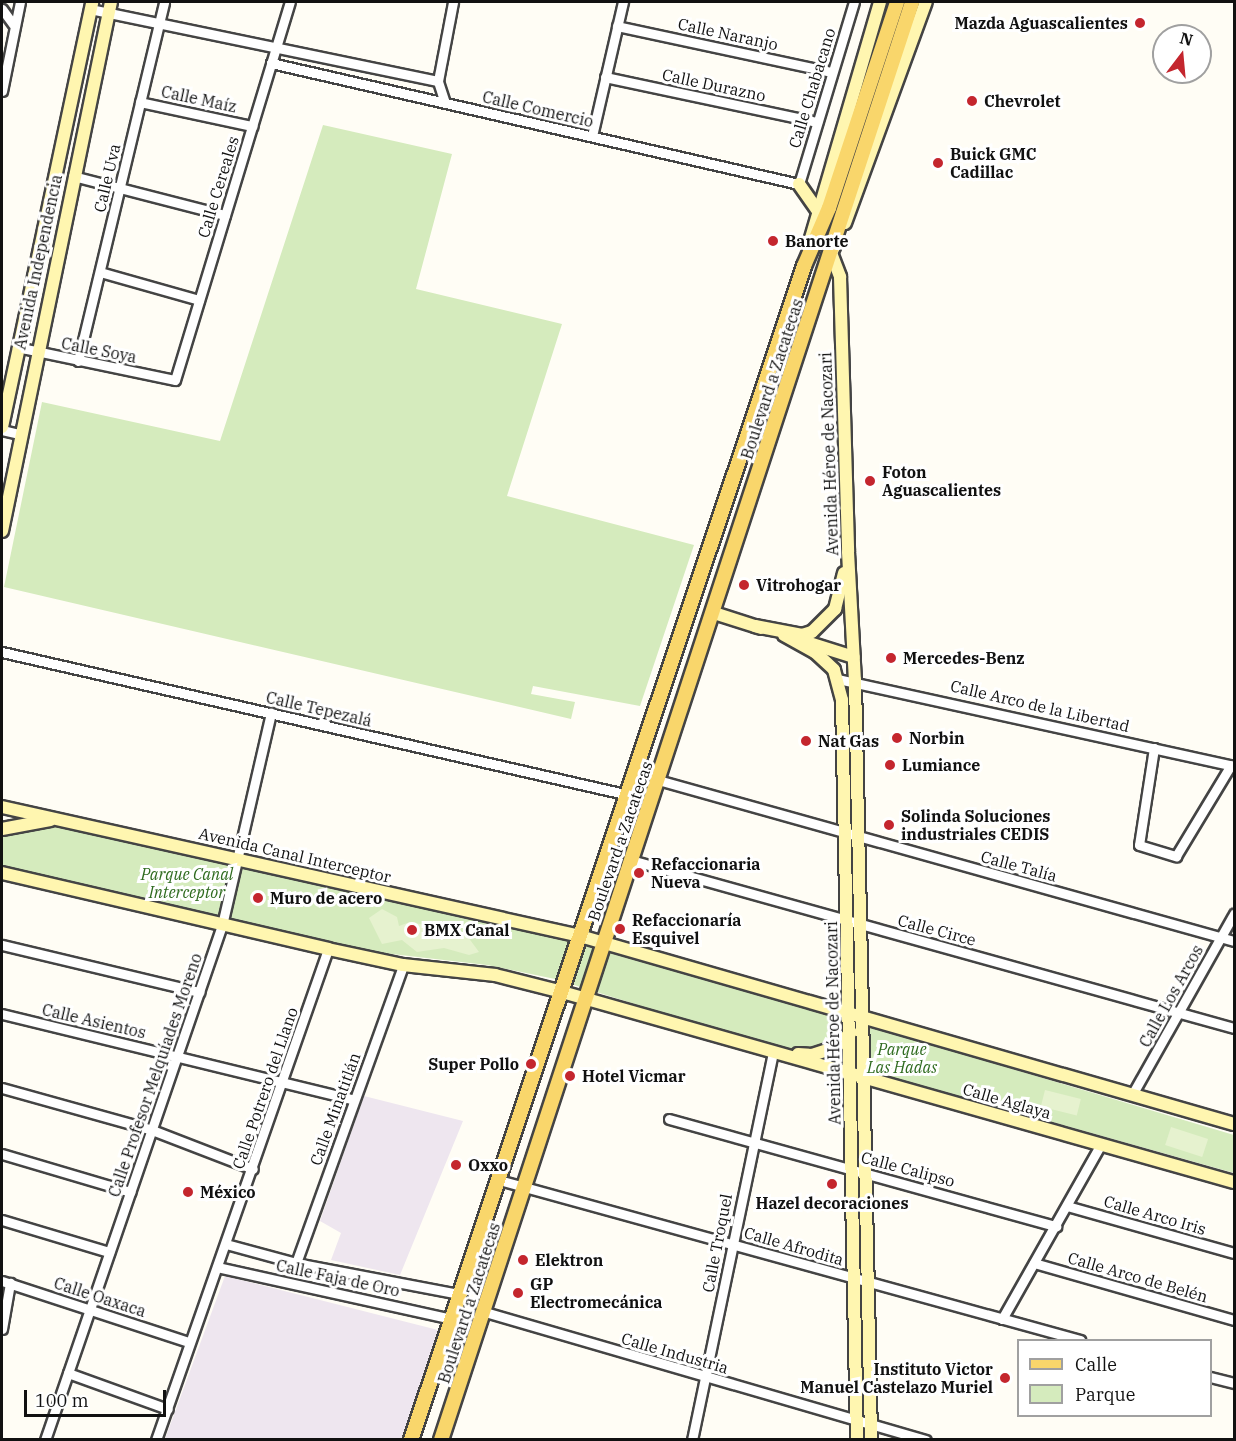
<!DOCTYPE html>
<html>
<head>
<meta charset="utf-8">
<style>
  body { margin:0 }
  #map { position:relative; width:1236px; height:1441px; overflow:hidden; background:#fffdf5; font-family:"IBM Plex Serif",serif }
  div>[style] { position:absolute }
  .industrial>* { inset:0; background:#eee6ef }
  .green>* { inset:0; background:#d5ebbd }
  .pitch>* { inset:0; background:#e6f2cf; transform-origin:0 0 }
  .roads { filter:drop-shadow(2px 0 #444) drop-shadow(-2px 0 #444) drop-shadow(0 2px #444) drop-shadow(0 -2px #444) }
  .street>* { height:9px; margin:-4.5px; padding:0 4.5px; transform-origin:4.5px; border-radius:4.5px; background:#fff }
  .secondary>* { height:12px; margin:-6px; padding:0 6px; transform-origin:6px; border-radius:6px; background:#fff6b0 }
  .primary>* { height:14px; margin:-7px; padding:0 7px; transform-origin:7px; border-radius:7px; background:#f9d66b }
  .dots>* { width:16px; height:16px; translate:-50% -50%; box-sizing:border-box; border:3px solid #fff; border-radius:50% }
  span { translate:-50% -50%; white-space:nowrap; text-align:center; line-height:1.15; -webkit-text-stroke:6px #fff; paint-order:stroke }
  .poi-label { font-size:16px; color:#111; font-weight:700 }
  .right { translate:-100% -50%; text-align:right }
  .left { translate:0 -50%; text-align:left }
  .street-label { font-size:16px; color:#111 }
  .park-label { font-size:16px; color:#2f6b1f; font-style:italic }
  .frame { position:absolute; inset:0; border:3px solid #111; pointer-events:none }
  .legend { position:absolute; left:1017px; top:1339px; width:195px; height:78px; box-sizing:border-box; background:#fff; border:2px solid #a0a0a0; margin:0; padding:8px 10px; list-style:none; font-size:18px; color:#111 }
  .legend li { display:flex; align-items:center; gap:12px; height:30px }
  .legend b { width:30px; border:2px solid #a0a0a0 }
  .north { position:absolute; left:1152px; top:24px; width:60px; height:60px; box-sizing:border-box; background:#fff; border:2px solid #a0a0a0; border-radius:50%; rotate:16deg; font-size:16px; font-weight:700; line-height:24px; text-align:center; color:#111 }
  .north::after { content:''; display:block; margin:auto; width:21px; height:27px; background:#c4262e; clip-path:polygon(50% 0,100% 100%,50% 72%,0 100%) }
  .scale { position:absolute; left:24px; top:1390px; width:142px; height:27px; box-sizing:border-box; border:3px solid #111; border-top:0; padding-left:8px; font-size:18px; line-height:21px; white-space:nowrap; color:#111; -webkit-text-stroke:4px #fff; paint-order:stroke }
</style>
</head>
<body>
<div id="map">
  <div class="industrial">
    <div style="clip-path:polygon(364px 1096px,463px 1121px,400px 1275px,331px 1260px,341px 1233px,320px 1221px)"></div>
    <div style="clip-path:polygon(225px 1276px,438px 1330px,402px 1439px,165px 1439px)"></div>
  </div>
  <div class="green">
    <div style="clip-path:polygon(323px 125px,452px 154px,416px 289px,562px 324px,507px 496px,694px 545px,640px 706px,533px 686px,531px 694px,575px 702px,571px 719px,4px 587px,42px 402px,220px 441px)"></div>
    <div style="clip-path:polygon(59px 826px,569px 939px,845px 1017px,846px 1029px,825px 1044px,811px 1049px,781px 1050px,555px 979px,487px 965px,366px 951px,2px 869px,2px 836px)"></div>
    <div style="clip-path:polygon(869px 1026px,1234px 1135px,1234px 1173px,870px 1071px)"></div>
  </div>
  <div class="pitch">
    <div style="clip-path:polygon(382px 909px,397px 917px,399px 926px,410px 922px,465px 933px,479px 952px,469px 955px,444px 948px,417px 952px,402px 940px,382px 944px,369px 918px)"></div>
    <div style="left:1045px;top:1090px;width:37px;height:17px;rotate:14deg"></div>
    <div style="left:1171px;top:1127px;width:39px;height:19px;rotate:18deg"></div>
  </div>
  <div class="roads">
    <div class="street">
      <div style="left:2px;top:9px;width:19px;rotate:54deg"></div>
      <div style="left:90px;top:9px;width:355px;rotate:11.7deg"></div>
      <div style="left:617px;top:26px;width:220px;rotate:12.1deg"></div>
      <div style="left:271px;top:63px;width:542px;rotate:12.91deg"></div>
      <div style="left:799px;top:184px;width:190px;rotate:-73.2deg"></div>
      <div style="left:605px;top:77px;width:217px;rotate:12deg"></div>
      <div style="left:2px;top:91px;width:91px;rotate:-78.6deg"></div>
      <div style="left:140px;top:102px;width:115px;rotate:12.1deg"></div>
      <div style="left:445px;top:103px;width:23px;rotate:-108deg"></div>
      <div style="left:438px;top:81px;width:80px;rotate:-79.2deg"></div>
      <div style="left:592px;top:136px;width:138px;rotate:-77deg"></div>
      <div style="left:73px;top:176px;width:157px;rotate:14.4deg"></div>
      <div style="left:100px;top:272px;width:103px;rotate:15.8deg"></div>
      <div style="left:17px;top:347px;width:161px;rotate:11.8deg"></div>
      <div style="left:175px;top:380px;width:395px;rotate:-73.1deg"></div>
      <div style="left:78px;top:361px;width:369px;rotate:-76.5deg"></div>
      <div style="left:2px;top:430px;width:18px;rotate:13deg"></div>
      <div style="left:2px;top:652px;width:643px;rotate:12.85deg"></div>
      <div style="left:838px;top:679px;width:405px;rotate:12.4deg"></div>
      <div style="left:1154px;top:748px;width:98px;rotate:98.8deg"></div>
      <div style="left:1139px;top:845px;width:39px;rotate:17deg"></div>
      <div style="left:1176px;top:856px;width:106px;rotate:-58.9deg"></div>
      <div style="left:658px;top:780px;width:598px;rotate:15.62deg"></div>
      <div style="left:631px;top:860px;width:626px;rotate:15.57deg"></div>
      <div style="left:2px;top:945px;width:203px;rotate:13.4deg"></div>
      <div style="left:2px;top:1014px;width:362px;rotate:13.7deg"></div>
      <div style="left:2px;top:1088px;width:156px;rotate:15.6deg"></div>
      <div style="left:152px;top:1130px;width:108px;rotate:21.1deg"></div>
      <div style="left:1133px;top:1093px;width:206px;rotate:-60.6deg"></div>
      <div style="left:669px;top:1119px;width:402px;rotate:15.5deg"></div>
      <div style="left:2px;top:1154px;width:134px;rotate:16.5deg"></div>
      <div style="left:499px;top:1180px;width:603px;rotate:15.4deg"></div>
      <div style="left:1067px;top:1206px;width:173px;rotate:15.7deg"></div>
      <div style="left:2px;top:1220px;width:112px;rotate:16.7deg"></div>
      <div style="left:226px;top:1244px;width:73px;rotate:15.2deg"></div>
      <div style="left:296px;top:1263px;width:166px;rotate:10.8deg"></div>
      <div style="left:296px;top:1263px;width:317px;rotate:-70.2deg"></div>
      <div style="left:1034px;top:1263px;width:208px;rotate:15.9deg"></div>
      <div style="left:217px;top:1267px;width:240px;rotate:12.5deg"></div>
      <div style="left:2px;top:1281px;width:197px;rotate:18.1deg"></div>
      <div style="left:485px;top:1312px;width:459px;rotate:16.2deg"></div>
      <div style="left:1002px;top:1319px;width:201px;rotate:-60.5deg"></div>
      <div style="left:2px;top:1329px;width:47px;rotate:-80.1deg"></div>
      <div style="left:68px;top:1373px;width:106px;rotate:19.8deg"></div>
      <div style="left:1210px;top:1377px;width:25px;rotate:14deg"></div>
      <div style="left:45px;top:1440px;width:545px;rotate:-71.03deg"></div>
      <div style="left:222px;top:925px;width:218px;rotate:-77deg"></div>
      <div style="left:156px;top:1440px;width:520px;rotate:-70.69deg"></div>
      <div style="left:692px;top:1440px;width:396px;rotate:-78.2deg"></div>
    </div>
    <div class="secondary">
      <div style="left:799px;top:184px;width:32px;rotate:55deg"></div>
      <div style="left:845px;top:223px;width:235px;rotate:-69.9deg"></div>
      <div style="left:809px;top:245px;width:253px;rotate:-73.7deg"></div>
      <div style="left:834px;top:247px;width:7px;rotate:117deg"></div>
      <div style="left:831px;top:253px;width:26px;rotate:69deg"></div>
      <div style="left:840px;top:277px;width:275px;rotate:88.3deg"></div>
      <div style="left:848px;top:552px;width:128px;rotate:86.9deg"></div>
      <div style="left:855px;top:680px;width:760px;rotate:88.79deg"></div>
      <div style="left:2px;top:427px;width:434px;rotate:-78deg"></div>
      <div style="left:2px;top:531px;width:540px;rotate:-78.36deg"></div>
      <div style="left:714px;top:613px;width:49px;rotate:17.7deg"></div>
      <div style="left:755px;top:626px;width:48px;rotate:10.8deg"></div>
      <div style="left:802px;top:635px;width:10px;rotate:-17deg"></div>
      <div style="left:812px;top:632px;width:33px;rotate:-45deg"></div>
      <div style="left:835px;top:609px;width:37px;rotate:-76deg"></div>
      <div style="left:784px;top:635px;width:35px;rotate:29deg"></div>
      <div style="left:815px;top:652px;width:26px;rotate:43deg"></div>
      <div style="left:834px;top:670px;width:31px;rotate:75deg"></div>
      <div style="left:842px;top:700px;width:740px;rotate:88.84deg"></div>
      <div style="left:806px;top:642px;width:50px;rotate:17.4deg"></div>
      <div style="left:2px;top:807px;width:592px;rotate:12.58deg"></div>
      <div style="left:580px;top:936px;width:680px;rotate:16.04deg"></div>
      <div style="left:2px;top:829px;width:49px;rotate:-10.6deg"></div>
      <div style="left:2px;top:873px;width:335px;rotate:13.1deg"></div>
      <div style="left:328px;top:949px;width:77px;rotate:12deg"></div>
      <div style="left:403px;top:965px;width:93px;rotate:6.2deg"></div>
      <div style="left:495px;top:975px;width:69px;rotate:14.2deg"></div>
      <div style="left:562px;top:992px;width:698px;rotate:15.79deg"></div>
      <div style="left:798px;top:1054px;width:14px;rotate:4deg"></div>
      <div style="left:812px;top:1055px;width:25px;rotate:-18deg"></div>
      <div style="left:836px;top:1047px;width:21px;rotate:-45deg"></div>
    </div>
    <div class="primary">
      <div style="left:411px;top:1440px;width:1238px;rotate:-71.49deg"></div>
      <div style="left:804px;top:266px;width:63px;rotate:-66.7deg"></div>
      <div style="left:829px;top:208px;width:217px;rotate:-71.7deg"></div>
      <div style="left:441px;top:1440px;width:1513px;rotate:-71.86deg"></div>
    </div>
  </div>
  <div class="dots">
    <div style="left:1140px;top:23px;background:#c4262e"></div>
    <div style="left:972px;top:101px;background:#c4262e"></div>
    <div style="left:938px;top:163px;background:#c4262e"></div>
    <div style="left:773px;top:241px;background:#c4262e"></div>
    <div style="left:870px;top:481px;background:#c4262e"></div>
    <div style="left:744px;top:585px;background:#c4262e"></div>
    <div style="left:891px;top:658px;background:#c4262e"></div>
    <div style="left:897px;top:738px;background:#c4262e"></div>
    <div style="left:806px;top:741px;background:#c4262e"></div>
    <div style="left:890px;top:765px;background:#c4262e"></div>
    <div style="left:889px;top:825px;background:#c4262e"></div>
    <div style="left:639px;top:873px;background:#c4262e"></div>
    <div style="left:258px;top:898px;background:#c4262e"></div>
    <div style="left:620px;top:929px;background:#c4262e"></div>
    <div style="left:412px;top:930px;background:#c4262e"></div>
    <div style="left:531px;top:1064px;background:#c4262e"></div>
    <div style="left:570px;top:1076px;background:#c4262e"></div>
    <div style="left:456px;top:1165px;background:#c4262e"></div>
    <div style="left:832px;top:1184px;background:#c4262e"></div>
    <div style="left:188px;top:1192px;background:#c4262e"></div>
    <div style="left:523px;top:1260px;background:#c4262e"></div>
    <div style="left:518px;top:1293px;background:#c4262e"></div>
    <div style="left:1005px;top:1378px;background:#c4262e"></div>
  </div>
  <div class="poi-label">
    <span class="right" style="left:1128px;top:23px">Mazda Aguascalientes</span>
    <span class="left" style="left:984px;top:101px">Chevrolet</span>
    <span class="left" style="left:950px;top:163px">Buick GMC<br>Cadillac</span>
    <span class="left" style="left:785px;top:241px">Banorte</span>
    <span class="left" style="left:882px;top:481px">Foton<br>Aguascalientes</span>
    <span class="left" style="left:756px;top:585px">Vitrohogar</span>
    <span class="left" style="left:903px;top:658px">Mercedes-Benz</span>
    <span class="left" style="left:909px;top:738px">Norbin</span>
    <span class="left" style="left:818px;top:741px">Nat Gas</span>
    <span class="left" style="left:902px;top:765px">Lumiance</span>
    <span class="left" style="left:901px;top:825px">Solinda Soluciones<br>industriales CEDIS</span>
    <span class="left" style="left:651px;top:873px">Refaccionaria<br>Nueva</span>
    <span class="left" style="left:270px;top:898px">Muro de acero</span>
    <span class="left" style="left:632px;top:929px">Refaccionaría<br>Esquivel</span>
    <span class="left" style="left:424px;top:930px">BMX Canal</span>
    <span class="right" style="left:519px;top:1064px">Super Pollo</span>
    <span class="left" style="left:582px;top:1076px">Hotel Vicmar</span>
    <span class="left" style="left:468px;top:1165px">Oxxo</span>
    <span class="left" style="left:200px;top:1192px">México</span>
    <span style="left:832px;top:1203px">Hazel decoraciones</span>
    <span class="left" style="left:535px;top:1260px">Elektron</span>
    <span class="left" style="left:530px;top:1293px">GP<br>Electromecánica</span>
    <span class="right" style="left:993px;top:1378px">Instituto Victor<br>Manuel Castelazo Muriel</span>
  </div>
  <div class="street-label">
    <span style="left:728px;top:34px;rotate:12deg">Calle Naranjo</span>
    <span style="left:714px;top:85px;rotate:12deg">Calle Durazno</span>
    <span style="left:812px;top:88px;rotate:-73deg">Calle Chabacano</span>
    <span style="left:199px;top:99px;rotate:12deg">Calle Maíz</span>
    <span style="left:538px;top:109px;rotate:13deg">Calle Comercio</span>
    <span style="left:107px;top:178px;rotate:-77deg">Calle Uva</span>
    <span style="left:218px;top:187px;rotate:-73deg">Calle Cereales</span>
    <span style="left:38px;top:262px;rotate:-78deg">Avenida Independencia</span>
    <span style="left:99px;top:350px;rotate:11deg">Calle Soya</span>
    <span style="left:772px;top:379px;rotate:-72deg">Boulevard a Zacatecas</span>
    <span style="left:829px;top:454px;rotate:-92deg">Avenida Héroe de Nacozari</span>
    <span style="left:1040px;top:706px;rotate:13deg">Calle Arco de la Libertad</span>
    <span style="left:319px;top:709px;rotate:13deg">Calle Tepezalá</span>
    <span style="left:620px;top:841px;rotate:-71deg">Boulevard a Zacatecas</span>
    <span style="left:295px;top:855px;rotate:13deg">Avenida Canal Interceptor</span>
    <span style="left:1019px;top:866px;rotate:15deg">Calle Talía</span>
    <span style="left:937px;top:930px;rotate:15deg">Calle Circe</span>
    <span style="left:1171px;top:996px;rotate:-61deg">Calle Los Arcos</span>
    <span style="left:94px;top:1021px;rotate:13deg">Calle Asientos</span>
    <span style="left:833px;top:1023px;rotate:-91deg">Avenida Héroe de Nacozari</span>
    <span style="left:155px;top:1075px;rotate:-71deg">Calle Profesor Melquíades Moreno</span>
    <span style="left:265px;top:1088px;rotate:-71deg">Calle Potrero del Llano</span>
    <span style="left:1007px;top:1101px;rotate:16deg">Calle Aglaya</span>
    <span style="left:335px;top:1109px;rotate:-70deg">Calle Minatitlán</span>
    <span style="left:908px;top:1169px;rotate:15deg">Calle Calipso</span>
    <span style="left:1155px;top:1215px;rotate:16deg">Calle Arco Iris</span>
    <span style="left:717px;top:1243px;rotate:-79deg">Calle Troquel</span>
    <span style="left:794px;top:1246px;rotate:16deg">Calle Afrodita</span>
    <span style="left:1138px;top:1277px;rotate:16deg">Calle Arco de Belén</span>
    <span style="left:338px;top:1278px;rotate:12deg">Calle Faja de Oro</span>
    <span style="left:100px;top:1297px;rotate:18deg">Calle Oaxaca</span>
    <span style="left:469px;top:1303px;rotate:-72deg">Boulevard a Zacatecas</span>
    <span style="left:675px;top:1353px;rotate:16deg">Calle Industria</span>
  </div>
  <div class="park-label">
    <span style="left:187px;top:883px">Parque Canal<br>Interceptor</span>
    <span style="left:902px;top:1058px">Parque<br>Las Hadas</span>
  </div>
  <div class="frame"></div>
  <ul class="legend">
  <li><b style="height:8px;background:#f9d66b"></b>Calle</li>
  <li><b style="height:16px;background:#d5ebbd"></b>Parque</li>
  </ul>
  <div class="north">N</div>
  <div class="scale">100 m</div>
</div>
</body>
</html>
